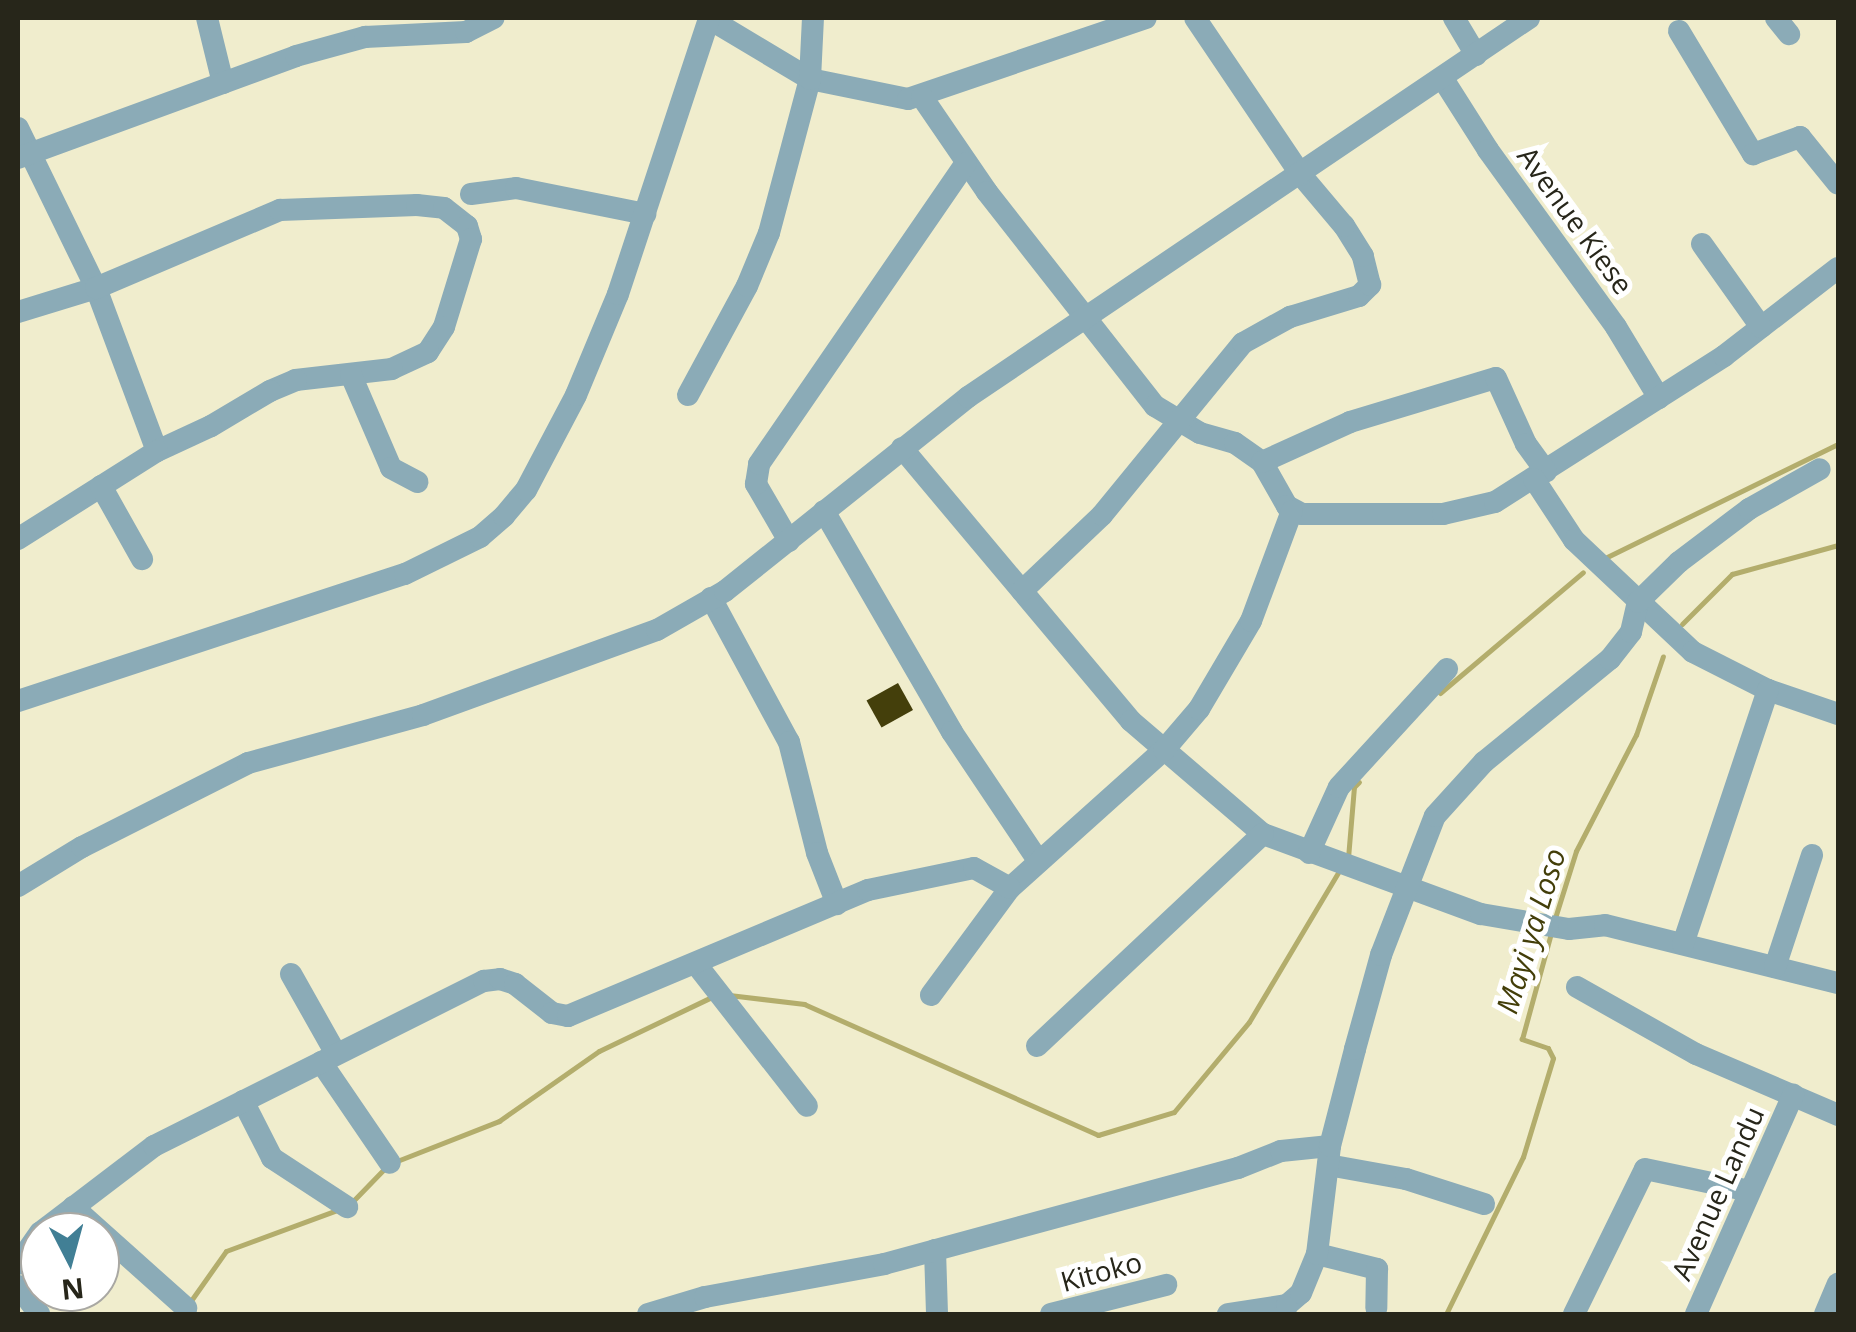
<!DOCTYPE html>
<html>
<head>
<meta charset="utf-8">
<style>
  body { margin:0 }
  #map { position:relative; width:1856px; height:1332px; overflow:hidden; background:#f0edcd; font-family:"Open Sans",sans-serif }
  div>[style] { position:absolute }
  .stream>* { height:5px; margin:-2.5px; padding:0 2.5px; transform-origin:2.5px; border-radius:2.5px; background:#b3ad6c }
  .building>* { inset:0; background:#443f0b; transform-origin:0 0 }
  .minor>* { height:22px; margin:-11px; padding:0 11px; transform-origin:11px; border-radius:11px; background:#8babb7 }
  span { translate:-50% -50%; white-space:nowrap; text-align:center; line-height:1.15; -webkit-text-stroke:10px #fff; paint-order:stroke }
  .street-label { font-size:28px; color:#27261a }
  .water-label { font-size:30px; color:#433e09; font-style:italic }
  .frame { position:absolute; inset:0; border:20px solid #27261a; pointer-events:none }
  .north { position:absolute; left:20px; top:1212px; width:100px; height:100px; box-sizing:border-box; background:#fff; border:2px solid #a9a8a3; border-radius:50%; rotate:174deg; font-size:28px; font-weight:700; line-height:40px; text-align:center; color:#27261a }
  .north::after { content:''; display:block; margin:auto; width:35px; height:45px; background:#417f95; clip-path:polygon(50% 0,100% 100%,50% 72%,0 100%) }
</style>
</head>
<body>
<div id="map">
  <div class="stream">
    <div style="left:1607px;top:557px;width:257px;rotate:-26.1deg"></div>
    <div style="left:1682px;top:624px;width:71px;rotate:-45deg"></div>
    <div style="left:1732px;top:574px;width:110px;rotate:-15.3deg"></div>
    <div style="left:1440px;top:693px;width:187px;rotate:-40.2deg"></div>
    <div style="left:1348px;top:858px;width:71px;rotate:-85.2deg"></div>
    <div style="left:1354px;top:787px;width:7px;rotate:-45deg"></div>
    <div style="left:1555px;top:918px;width:70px;rotate:-72.6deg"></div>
    <div style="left:1576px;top:851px;width:131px;rotate:-62.7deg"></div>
    <div style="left:1636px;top:735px;width:83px;rotate:-71.1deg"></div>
    <div style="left:729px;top:995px;width:76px;rotate:6.8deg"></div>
    <div style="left:804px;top:1004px;width:322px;rotate:24deg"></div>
    <div style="left:1098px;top:1135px;width:79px;rotate:-16.8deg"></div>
    <div style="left:1174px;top:1112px;width:117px;rotate:-50.2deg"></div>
    <div style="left:1249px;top:1022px;width:176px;rotate:-59.2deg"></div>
    <div style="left:397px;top:1161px;width:110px;rotate:-21.4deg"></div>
    <div style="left:499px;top:1121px;width:122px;rotate:-35deg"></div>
    <div style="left:599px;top:1051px;width:127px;rotate:-25.6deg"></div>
    <div style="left:353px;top:1201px;width:45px;rotate:-45.9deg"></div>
    <div style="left:190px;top:1302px;width:62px;rotate:-54.8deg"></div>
    <div style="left:226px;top:1251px;width:121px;rotate:-20.2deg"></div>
    <div style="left:1446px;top:1314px;width:175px;rotate:-63.9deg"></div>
    <div style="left:1523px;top:1157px;width:103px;rotate:-73.1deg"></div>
    <div style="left:1553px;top:1058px;width:11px;rotate:-117deg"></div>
    <div style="left:1548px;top:1048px;width:28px;rotate:-161deg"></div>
    <div style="left:1522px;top:1039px;width:110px;rotate:-74.7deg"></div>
  </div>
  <div class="building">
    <div style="left:898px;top:683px;width:31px;height:36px;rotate:61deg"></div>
  </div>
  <div class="minor">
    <div style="left:207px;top:18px;width:67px;rotate:76.2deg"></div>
    <div style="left:708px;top:18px;width:119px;rotate:30.9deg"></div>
    <div style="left:810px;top:79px;width:100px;rotate:11.5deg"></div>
    <div style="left:908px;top:99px;width:251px;rotate:-18.8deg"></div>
    <div style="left:1454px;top:18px;width:43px;rotate:59.3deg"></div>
    <div style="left:1776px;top:18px;width:21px;rotate:51deg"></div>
    <div style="left:1679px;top:31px;width:144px;rotate:59deg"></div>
    <div style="left:1753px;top:154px;width:50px;rotate:-19.9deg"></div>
    <div style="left:1800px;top:137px;width:60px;rotate:51deg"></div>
    <div style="left:1443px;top:79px;width:84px;rotate:57.6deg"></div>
    <div style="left:1488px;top:150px;width:218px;rotate:54.1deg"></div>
    <div style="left:1616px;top:327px;width:83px;rotate:58.8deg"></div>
    <div style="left:922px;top:97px;width:115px;rotate:55.6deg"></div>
    <div style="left:987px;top:192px;width:272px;rotate:51.9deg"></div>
    <div style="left:1155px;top:406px;width:52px;rotate:31deg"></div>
    <div style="left:1200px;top:433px;width:36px;rotate:16deg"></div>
    <div style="left:1235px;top:443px;width:33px;rotate:35deg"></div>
    <div style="left:1262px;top:462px;width:51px;rotate:60.4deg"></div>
    <div style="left:1287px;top:506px;width:17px;rotate:28deg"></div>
    <div style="left:1302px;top:514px;width:141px"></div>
    <div style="left:1443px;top:514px;width:53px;rotate:-13deg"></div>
    <div style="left:1495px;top:502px;width:272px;rotate:-32.5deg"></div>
    <div style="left:1724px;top:356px;width:144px;rotate:-37.7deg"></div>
    <div style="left:18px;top:128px;width:178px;rotate:64deg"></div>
    <div style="left:96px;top:288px;width:174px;rotate:69.5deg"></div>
    <div style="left:18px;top:158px;width:296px;rotate:-20.1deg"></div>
    <div style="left:296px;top:56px;width:72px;rotate:-15.4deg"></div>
    <div style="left:365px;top:37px;width:101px;rotate:-2.8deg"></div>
    <div style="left:466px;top:32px;width:31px;rotate:-27deg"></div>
    <div style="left:471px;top:194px;width:45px;rotate:-7.6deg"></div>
    <div style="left:516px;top:188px;width:132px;rotate:11.4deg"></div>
    <div style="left:1702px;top:244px;width:102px;rotate:54.6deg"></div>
    <div style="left:18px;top:312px;width:82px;rotate:-17.1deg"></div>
    <div style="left:96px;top:288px;width:200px;rotate:-23deg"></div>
    <div style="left:280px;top:210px;width:137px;rotate:-2.1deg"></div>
    <div style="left:417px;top:205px;width:27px;rotate:6deg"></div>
    <div style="left:444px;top:208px;width:29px;rotate:38deg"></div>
    <div style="left:467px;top:226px;width:14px;rotate:73deg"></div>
    <div style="left:471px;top:239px;width:92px;rotate:107.1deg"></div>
    <div style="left:444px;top:327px;width:30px;rotate:123deg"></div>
    <div style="left:428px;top:352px;width:40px;rotate:155deg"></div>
    <div style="left:392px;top:369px;width:97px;rotate:173.5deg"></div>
    <div style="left:296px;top:380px;width:28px;rotate:157deg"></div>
    <div style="left:270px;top:391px;width:69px;rotate:149.3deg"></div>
    <div style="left:211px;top:426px;width:60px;rotate:155.2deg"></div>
    <div style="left:157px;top:451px;width:165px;rotate:147.7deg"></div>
    <div style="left:351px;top:375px;width:101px;rotate:66.7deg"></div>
    <div style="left:391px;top:468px;width:30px;rotate:28deg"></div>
    <div style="left:688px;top:395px;width:124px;rotate:-61.6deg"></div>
    <div style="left:747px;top:286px;width:57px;rotate:-67.5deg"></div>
    <div style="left:769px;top:233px;width:159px;rotate:-75.1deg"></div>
    <div style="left:810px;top:79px;width:61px;rotate:-87.2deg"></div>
    <div style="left:902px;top:448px;width:356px;rotate:50deg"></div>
    <div style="left:1131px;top:721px;width:174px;rotate:40.6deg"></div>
    <div style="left:1263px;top:834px;width:232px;rotate:20.2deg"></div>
    <div style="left:1481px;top:914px;width:89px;rotate:9.7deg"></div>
    <div style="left:1569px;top:929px;width:36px;rotate:-6deg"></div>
    <div style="left:1605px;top:925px;width:240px;rotate:14deg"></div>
    <div style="left:1262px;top:462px;width:97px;rotate:-24.4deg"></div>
    <div style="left:1350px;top:422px;width:152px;rotate:-16.8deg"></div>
    <div style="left:1496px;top:378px;width:72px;rotate:65.6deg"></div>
    <div style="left:1526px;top:444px;width:34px;rotate:54deg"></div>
    <div style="left:1534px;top:479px;width:73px;rotate:56.7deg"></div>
    <div style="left:1574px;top:540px;width:163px;rotate:43.3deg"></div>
    <div style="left:1693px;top:652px;width:84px;rotate:26.9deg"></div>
    <div style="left:1768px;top:690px;width:74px;rotate:18.9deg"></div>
    <div style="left:101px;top:486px;width:84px;rotate:60.7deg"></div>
    <div style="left:824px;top:511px;width:255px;rotate:59.9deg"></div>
    <div style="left:952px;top:732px;width:156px;rotate:56.2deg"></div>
    <div style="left:789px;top:541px;width:66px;rotate:-120.1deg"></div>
    <div style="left:756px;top:484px;width:20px;rotate:-81deg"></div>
    <div style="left:759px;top:464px;width:365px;rotate:-55.5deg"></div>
    <div style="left:1022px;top:591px;width:110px;rotate:-43.5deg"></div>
    <div style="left:1102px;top:515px;width:222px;rotate:-50.7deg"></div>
    <div style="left:1243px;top:343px;width:54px;rotate:-29deg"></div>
    <div style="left:1290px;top:317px;width:72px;rotate:-16.9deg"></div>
    <div style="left:1359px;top:296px;width:16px;rotate:-45deg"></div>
    <div style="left:1370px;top:285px;width:30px;rotate:-104deg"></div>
    <div style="left:1363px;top:256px;width:36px;rotate:-122deg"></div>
    <div style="left:1344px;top:226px;width:67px;rotate:-130.1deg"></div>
    <div style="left:1301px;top:175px;width:189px;rotate:-124deg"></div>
    <div style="left:711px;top:598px;width:164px;rotate:61.6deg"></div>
    <div style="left:789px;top:742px;width:114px;rotate:75.8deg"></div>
    <div style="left:817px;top:853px;width:55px;rotate:68.6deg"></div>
    <div style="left:18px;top:701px;width:407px;rotate:-18.2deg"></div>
    <div style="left:405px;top:574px;width:84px;rotate:-26.3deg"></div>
    <div style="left:480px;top:537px;width:32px;rotate:-41deg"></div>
    <div style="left:504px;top:516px;width:34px;rotate:-50deg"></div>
    <div style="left:526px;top:490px;width:107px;rotate:-62.2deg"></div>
    <div style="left:576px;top:395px;width:109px;rotate:-67.4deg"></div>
    <div style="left:618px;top:294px;width:290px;rotate:-71.7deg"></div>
    <div style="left:1309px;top:853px;width:72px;rotate:-65.6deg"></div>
    <div style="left:1339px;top:787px;width:160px;rotate:-47.5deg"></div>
    <div style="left:18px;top:886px;width:75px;rotate:-31.4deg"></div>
    <div style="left:82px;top:847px;width:186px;rotate:-26.8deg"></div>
    <div style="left:248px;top:763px;width:181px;rotate:-15.3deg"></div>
    <div style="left:423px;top:715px;width:249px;rotate:-20deg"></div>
    <div style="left:657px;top:630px;width:78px;rotate:-29.8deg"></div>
    <div style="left:725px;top:591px;width:311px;rotate:-38.6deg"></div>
    <div style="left:968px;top:397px;width:677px;rotate:-34.04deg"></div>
    <div style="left:1683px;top:944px;width:268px;rotate:-71.5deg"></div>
    <div style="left:696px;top:964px;width:180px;rotate:52deg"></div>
    <div style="left:1775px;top:967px;width:118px;rotate:-71.7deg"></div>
    <div style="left:291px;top:974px;width:92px;rotate:60.6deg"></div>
    <div style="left:1577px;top:987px;width:137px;rotate:29.4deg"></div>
    <div style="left:1696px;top:1054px;width:155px;rotate:23.2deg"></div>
    <div style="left:931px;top:995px;width:133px;rotate:-53.6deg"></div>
    <div style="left:1010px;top:888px;width:207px;rotate:-41.9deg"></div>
    <div style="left:1164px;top:750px;width:54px;rotate:-49.5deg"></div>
    <div style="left:1199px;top:709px;width:102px;rotate:-59.4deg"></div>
    <div style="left:1251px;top:621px;width:117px;rotate:-69.6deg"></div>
    <div style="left:1037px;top:1046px;width:310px;rotate:-43.2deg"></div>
    <div style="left:321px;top:1062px;width:122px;rotate:55.7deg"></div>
    <div style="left:243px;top:1101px;width:64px;rotate:63deg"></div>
    <div style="left:272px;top:1158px;width:90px;rotate:33.2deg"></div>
    <div style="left:1328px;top:1165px;width:79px;rotate:10.2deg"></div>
    <div style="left:1406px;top:1179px;width:82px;rotate:17.8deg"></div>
    <div style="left:73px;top:1207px;width:152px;rotate:41.8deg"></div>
    <div style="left:41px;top:1232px;width:142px;rotate:-37.3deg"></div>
    <div style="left:154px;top:1146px;width:369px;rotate:-26.6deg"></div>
    <div style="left:484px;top:981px;width:16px;rotate:-7deg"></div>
    <div style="left:500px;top:979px;width:16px;rotate:18deg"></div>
    <div style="left:515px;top:984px;width:47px;rotate:38.1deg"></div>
    <div style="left:552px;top:1013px;width:16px;rotate:11deg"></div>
    <div style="left:568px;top:1016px;width:325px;rotate:-22.8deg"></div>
    <div style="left:868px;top:890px;width:108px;rotate:-11.7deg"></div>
    <div style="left:974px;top:868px;width:41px;rotate:29.1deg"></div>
    <div style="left:935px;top:1250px;width:64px;rotate:88.2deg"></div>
    <div style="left:1317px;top:1254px;width:62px;rotate:14deg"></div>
    <div style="left:1377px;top:1269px;width:39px;rotate:91deg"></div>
    <div style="left:18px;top:1264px;width:38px;rotate:-55deg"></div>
    <div style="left:18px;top:1286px;width:35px;rotate:53deg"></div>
    <div style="left:648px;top:1314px;width:59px;rotate:-16.6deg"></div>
    <div style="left:705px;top:1297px;width:182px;rotate:-10.4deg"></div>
    <div style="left:884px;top:1264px;width:367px;rotate:-15.2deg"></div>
    <div style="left:1238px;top:1168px;width:46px;rotate:-21.6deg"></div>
    <div style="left:1281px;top:1151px;width:49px;rotate:-5.8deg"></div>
    <div style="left:1051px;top:1314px;width:119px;rotate:-14.2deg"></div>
    <div style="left:1228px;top:1314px;width:60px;rotate:-8.7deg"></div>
    <div style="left:1284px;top:1314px;width:9px;rotate:-72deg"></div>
    <div style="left:1287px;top:1305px;width:18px;rotate:-41deg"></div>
    <div style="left:1301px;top:1293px;width:42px;rotate:-67.7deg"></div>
    <div style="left:1317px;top:1254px;width:109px;rotate:-83.1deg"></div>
    <div style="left:1330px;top:1146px;width:100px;rotate:-75.5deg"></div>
    <div style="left:1355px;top:1049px;width:98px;rotate:-74.5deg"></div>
    <div style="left:1381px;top:955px;width:149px;rotate:-68.8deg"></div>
    <div style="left:1435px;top:816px;width:73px;rotate:-47.8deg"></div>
    <div style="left:1484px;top:762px;width:163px;rotate:-39.3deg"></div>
    <div style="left:1610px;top:659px;width:34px;rotate:-52deg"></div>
    <div style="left:1631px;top:632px;width:31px;rotate:-77deg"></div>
    <div style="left:1638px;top:602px;width:57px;rotate:-44.3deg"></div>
    <div style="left:1679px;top:562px;width:88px;rotate:-37.1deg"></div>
    <div style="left:1749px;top:509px;width:81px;rotate:-29.4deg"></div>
    <div style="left:1574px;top:1314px;width:161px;rotate:-63.9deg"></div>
    <div style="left:1645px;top:1169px;width:106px;rotate:11.9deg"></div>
    <div style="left:1696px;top:1314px;width:240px;rotate:-66.1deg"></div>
    <div style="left:1825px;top:1314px;width:33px;rotate:-67deg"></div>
  </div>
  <div class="street-label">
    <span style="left:1576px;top:220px;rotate:54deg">Avenue Kiese</span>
    <span style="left:1717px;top:1193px;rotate:-66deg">Avenue Landu</span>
    <span style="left:1101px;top:1271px;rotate:-15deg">Kitoko</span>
  </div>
  <div class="water-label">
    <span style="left:1531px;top:931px;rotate:-73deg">Mayi ya Loso</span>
  </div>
  <div class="frame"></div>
  <div class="north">N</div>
</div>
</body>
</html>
